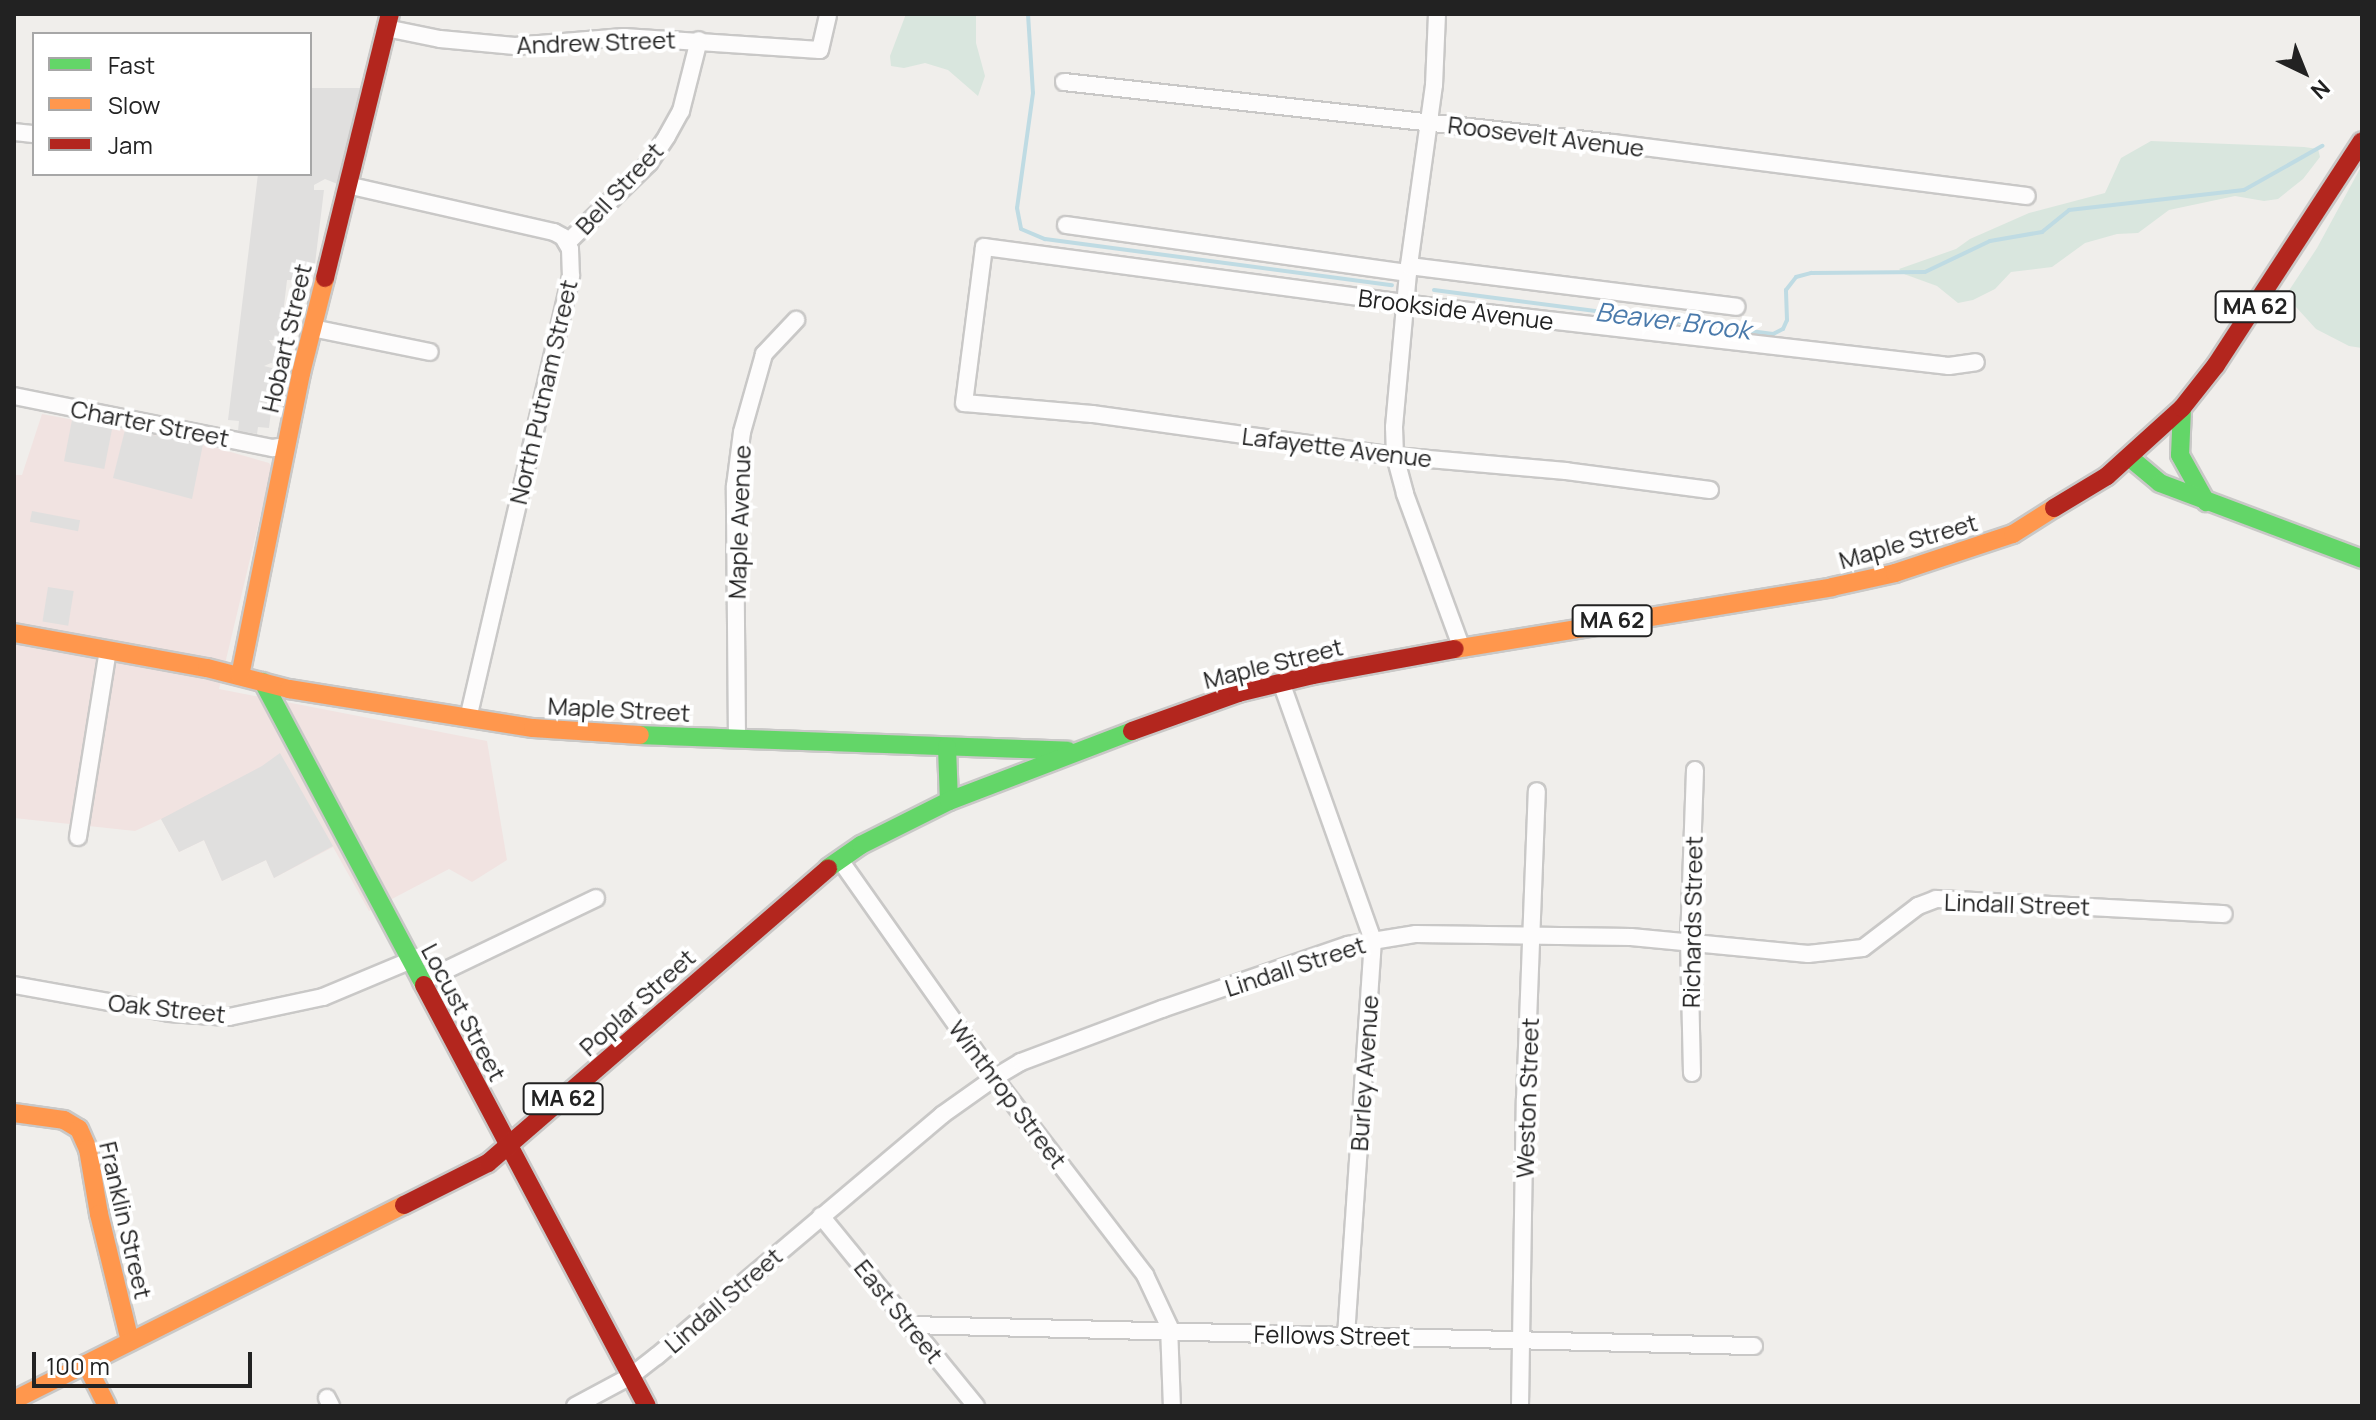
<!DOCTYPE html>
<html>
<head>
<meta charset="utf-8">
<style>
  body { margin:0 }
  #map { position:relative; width:2376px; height:1420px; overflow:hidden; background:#f0eeeb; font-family:Manrope,sans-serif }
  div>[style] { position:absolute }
  .commercial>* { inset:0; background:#f1e3e1 }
  .wetland>* { inset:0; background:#d9e6de }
  .parking>* { inset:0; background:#e0dfde; transform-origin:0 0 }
  .stream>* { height:4px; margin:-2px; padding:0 2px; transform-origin:2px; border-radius:2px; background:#bfdbe3 }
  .roads { filter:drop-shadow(2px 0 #c9c8c7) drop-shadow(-2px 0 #c9c8c7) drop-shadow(0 2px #c9c8c7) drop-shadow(0 -2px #c9c8c7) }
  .street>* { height:16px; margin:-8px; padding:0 8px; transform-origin:8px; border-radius:8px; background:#fdfcfc }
  .fast>* { height:18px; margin:-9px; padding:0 9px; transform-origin:9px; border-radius:9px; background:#63d668 }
  .slow>* { height:18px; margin:-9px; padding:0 9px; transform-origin:9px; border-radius:9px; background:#ff974d }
  .jam>* { height:18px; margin:-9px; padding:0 9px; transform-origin:9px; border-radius:9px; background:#b3261e }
  span { translate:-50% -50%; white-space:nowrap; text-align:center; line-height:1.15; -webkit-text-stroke:8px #fff; paint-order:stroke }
  .shield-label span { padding:2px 6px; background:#fff; border:2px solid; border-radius:6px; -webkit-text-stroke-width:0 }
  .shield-label { font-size:22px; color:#222; font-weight:700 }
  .street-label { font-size:24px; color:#222 }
  .water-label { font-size:26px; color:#4a7aab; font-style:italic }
  .frame { position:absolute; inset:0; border:16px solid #222; pointer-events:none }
  .legend { position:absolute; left:32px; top:32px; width:280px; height:144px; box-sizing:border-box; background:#fff; border:2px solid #a7a7a7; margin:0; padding:10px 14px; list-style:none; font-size:24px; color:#222 }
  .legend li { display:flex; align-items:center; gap:16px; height:40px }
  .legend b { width:40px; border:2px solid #a7a7a7 }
  .north { position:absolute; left:2264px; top:32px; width:80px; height:80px; -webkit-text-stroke:6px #fff; paint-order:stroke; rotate:137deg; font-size:22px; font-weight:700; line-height:32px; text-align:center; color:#222 }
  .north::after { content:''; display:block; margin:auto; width:28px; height:36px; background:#222; clip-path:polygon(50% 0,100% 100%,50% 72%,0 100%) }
  .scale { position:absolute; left:32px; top:1352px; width:220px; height:36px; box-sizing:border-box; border:4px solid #222; border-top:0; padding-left:10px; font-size:24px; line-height:28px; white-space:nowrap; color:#222; -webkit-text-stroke:6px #fff; paint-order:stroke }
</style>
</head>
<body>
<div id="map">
  <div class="commercial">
    <div style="clip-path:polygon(42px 414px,203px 444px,269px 463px,272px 467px,219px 689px,487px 741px,507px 860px,472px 882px,449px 869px,369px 911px,333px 847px,274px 878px,266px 860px,222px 881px,204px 840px,179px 852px,161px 819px,135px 831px,14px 818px,14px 475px,22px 475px)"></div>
  </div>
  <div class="wetland">
    <div style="clip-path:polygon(906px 14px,976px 14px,976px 43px,985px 76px,978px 96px,948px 70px,925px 63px,904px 68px,891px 66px,890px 56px)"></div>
    <div style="clip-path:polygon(2151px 141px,2304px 147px,2318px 149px,2320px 157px,2303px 179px,2278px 199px,2264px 201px,2235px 196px,2169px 210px,2138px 233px,2117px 234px,2085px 243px,2052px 267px,2011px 272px,1995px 289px,1973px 300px,1958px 303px,1937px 286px,1904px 274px,1899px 269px,1956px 249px,1970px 239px,2029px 213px,2105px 193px,2121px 158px)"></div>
    <div style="clip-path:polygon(2362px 165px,2362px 348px,2349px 346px,2316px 329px,2296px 307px,2288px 292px,2317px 248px)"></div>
  </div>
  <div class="parking">
    <div style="clip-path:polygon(310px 88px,360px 88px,340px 185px,325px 179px,314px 185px,314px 190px,324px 190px,314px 272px,303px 269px,301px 280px,287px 280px,280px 340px,269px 340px,273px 346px,296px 352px,291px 369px,271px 363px,264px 366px,276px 369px,269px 428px,258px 427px,257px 434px,238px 431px,239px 421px,228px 420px,258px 174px,310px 174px)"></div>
    <div style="left:72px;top:420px;width:41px;height:42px;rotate:11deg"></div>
    <div style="clip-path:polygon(125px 430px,203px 444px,192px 499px,113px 478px)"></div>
    <div style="left:32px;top:511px;width:49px;height:11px;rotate:11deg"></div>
    <div style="left:48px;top:587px;width:26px;height:35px;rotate:9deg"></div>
    <div style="clip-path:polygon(280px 753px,333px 846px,274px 878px,266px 860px,222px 881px,204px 840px,179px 852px,161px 819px,262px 766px)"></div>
  </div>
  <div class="stream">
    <div style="left:1028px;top:14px;width:79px;rotate:86.4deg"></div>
    <div style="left:1033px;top:93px;width:116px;rotate:97.9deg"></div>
    <div style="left:1017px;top:208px;width:21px;rotate:79deg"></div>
    <div style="left:1021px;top:229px;width:26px;rotate:23deg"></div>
    <div style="left:1045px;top:239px;width:350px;rotate:7.6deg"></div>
    <div style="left:1434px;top:290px;width:342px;rotate:7.4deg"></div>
    <div style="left:1773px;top:334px;width:11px;rotate:-27deg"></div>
    <div style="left:1783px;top:329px;width:10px;rotate:-66deg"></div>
    <div style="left:1787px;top:320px;width:30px;rotate:-92deg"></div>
    <div style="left:1786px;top:290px;width:16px;rotate:-52deg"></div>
    <div style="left:1796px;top:277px;width:16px;rotate:-15deg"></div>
    <div style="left:1811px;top:273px;width:114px;rotate:-0.5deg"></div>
    <div style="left:1925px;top:272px;width:72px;rotate:-25.5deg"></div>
    <div style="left:1990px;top:241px;width:53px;rotate:-9.8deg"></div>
    <div style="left:2042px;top:232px;width:35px;rotate:-39deg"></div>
    <div style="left:2069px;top:210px;width:176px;rotate:-6.5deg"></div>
    <div style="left:2244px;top:190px;width:90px;rotate:-29.4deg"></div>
  </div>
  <div class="roads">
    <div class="street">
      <div style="left:1437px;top:14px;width:71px;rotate:92.4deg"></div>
      <div style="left:1434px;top:85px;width:190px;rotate:97.9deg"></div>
      <div style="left:1408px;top:273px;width:155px;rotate:95.2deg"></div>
      <div style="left:1394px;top:427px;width:29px;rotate:88deg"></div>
      <div style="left:1395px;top:456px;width:39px;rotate:75deg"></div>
      <div style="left:1405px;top:494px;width:165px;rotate:69.8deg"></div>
      <div style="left:386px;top:28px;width:55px;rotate:11.5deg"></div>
      <div style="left:440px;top:39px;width:75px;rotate:5.3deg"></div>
      <div style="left:515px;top:46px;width:109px;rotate:-4.7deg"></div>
      <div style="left:624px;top:37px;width:196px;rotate:3.8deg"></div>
      <div style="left:820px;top:50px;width:35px;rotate:-77deg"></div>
      <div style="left:1064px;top:82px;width:552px;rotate:6.34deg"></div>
      <div style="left:1613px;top:143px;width:417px;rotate:7.3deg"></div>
      <div style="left:14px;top:132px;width:20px;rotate:6deg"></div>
      <div style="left:347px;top:185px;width:212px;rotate:12.8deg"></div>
      <div style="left:554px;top:232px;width:10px;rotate:29deg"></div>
      <div style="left:563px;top:237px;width:14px;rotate:60deg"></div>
      <div style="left:570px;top:249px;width:27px;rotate:88deg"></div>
      <div style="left:571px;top:276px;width:454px;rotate:103.1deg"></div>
      <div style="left:1066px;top:225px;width:345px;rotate:8deg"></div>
      <div style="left:567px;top:243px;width:115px;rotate:-44.3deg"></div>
      <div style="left:649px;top:163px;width:32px;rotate:-56deg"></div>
      <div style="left:667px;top:136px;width:29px;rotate:-61deg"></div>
      <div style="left:681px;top:111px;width:73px;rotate:-75.8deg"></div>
      <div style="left:1409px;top:266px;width:330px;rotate:7.1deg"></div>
      <div style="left:312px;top:328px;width:120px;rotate:11.5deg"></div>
      <div style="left:14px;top:396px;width:264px;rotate:11.4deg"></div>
      <div style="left:273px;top:448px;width:13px;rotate:-9deg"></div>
      <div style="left:1710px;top:490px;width:145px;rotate:-172.5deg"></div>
      <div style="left:1566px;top:471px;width:172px;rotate:-175deg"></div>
      <div style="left:1395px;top:456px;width:306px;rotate:-172.1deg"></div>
      <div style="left:1092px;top:414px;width:128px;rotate:-175.1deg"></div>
      <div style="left:964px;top:403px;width:157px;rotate:-82.7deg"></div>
      <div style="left:984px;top:247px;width:463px;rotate:7.6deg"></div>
      <div style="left:1443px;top:308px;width:509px;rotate:6.54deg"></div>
      <div style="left:1949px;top:366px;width:27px;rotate:-8deg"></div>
      <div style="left:1281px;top:682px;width:274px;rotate:70.4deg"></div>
      <div style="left:1373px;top:940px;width:396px;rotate:93.9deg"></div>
      <div style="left:737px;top:739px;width:253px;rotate:-90.5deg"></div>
      <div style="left:735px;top:486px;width:54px;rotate:-82.6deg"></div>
      <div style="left:742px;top:432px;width:81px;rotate:-74.2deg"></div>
      <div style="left:764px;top:354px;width:47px;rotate:-46.7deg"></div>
      <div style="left:78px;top:837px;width:189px;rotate:-80.9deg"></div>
      <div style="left:840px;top:860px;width:267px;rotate:54.8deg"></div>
      <div style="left:994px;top:1078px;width:248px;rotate:52.5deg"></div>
      <div style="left:1145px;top:1275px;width:56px;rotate:64.8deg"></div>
      <div style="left:1169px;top:1326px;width:80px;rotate:87.9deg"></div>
      <div style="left:421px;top:982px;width:194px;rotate:-25.6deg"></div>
      <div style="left:14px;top:985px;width:158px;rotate:10.2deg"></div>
      <div style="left:169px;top:1013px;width:60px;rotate:3.8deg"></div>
      <div style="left:229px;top:1017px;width:96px;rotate:-12deg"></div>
      <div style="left:323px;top:997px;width:93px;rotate:-22.7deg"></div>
      <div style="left:1692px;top:1073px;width:131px;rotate:-91.3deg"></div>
      <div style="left:1689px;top:942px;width:172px;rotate:-88deg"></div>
      <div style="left:821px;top:1216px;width:245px;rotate:50.8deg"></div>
      <div style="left:910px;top:1325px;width:844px;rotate:1.43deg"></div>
      <div style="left:327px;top:1398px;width:9px;rotate:63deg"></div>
      <div style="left:575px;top:1406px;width:64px;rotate:-28.2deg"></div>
      <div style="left:631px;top:1376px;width:33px;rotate:-38deg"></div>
      <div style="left:657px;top:1356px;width:373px;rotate:-40.2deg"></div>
      <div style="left:942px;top:1115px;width:64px;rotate:-35.4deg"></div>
      <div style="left:994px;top:1078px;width:31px;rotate:-31deg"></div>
      <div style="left:1021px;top:1062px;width:151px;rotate:-20.6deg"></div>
      <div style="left:1162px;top:1009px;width:197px;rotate:-19deg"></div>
      <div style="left:1348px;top:945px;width:69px;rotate:-9.2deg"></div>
      <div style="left:1416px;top:934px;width:215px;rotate:0.8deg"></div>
      <div style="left:1631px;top:937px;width:178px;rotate:5.5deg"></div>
      <div style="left:1808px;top:954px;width:55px;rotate:-6.2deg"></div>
      <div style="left:1863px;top:948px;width:69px;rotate:-37.4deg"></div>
      <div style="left:1918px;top:906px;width:19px;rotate:-21deg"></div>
      <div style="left:1936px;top:899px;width:288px;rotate:3deg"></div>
      <div style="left:1520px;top:1406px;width:307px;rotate:-89.1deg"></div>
      <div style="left:1525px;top:1099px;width:308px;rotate:-87.8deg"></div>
    </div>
    <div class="fast">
      <div style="left:2182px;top:408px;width:47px;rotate:92.4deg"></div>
      <div style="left:2180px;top:455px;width:54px;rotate:61deg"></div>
      <div style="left:2129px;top:457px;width:40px;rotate:40deg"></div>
      <div style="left:2160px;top:483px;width:216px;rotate:20.6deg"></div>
      <div style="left:263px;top:682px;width:343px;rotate:62deg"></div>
      <div style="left:640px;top:735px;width:428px;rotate:2.1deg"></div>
      <div style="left:947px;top:747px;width:54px;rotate:87.9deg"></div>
      <div style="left:828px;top:868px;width:40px;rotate:-34.9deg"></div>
      <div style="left:861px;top:845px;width:98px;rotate:-26.6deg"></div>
      <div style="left:949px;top:801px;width:196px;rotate:-20.9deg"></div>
    </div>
    <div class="slow">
      <div style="left:14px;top:633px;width:196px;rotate:10.3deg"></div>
      <div style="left:207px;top:668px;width:85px;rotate:14.4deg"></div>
      <div style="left:289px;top:689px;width:247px;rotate:9.1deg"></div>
      <div style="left:533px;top:728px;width:107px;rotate:3.7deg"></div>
      <div style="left:1455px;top:649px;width:382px;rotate:-9.3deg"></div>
      <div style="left:1832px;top:587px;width:65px;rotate:-12.5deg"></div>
      <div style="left:1895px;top:573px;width:124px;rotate:-18.3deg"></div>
      <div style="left:2013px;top:534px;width:49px;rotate:-32.4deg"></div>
      <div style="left:240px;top:676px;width:309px;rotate:-78.6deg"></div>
      <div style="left:301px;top:373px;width:98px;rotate:-75.8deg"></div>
      <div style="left:14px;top:1113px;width:50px;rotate:8deg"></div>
      <div style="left:64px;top:1120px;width:17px;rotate:31deg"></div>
      <div style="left:79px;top:1129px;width:22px;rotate:66deg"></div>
      <div style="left:88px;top:1149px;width:66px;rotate:80.4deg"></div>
      <div style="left:99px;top:1214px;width:131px;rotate:76.3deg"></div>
      <div style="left:86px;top:1364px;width:47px;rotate:63.4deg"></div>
      <div style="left:14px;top:1400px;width:436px;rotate:-26.6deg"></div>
    </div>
    <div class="jam">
      <div style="left:325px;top:278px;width:272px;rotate:-76.2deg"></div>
      <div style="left:2054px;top:508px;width:62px;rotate:-31.1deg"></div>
      <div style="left:2107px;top:476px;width:101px;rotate:-42.2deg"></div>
      <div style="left:2182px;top:408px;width:55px;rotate:-51.7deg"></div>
      <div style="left:2216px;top:365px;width:267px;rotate:-56.9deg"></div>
      <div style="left:1132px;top:731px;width:113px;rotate:-19.7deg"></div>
      <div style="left:1238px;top:693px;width:77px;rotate:-13.5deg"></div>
      <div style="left:1313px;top:675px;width:144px;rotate:-10.4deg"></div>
      <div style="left:424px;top:985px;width:476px;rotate:62.1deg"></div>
      <div style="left:404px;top:1205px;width:94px;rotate:-26.6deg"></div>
      <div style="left:488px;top:1163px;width:450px;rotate:-40.9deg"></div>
    </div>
  </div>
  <div class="shield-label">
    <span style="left:2255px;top:307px">MA 62</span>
    <span style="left:1612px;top:621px">MA 62</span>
    <span style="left:563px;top:1099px">MA 62</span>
  </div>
  <div class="street-label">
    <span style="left:596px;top:42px;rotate:-2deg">Andrew Street</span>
    <span style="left:1546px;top:136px;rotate:7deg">Roosevelt Avenue</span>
    <span style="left:619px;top:188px;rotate:-47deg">Bell Street</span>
    <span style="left:1456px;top:309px;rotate:7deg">Brookside Avenue</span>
    <span style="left:286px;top:338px;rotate:-77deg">Hobart Street</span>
    <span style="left:543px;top:392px;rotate:-77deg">North Putnam Street</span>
    <span style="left:150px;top:423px;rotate:11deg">Charter Street</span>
    <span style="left:1337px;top:447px;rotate:7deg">Lafayette Avenue</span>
    <span style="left:739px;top:522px;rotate:-88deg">Maple Avenue</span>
    <span style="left:1908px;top:541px;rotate:-16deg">Maple Street</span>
    <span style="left:1273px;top:663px;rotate:-14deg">Maple Street</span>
    <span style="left:619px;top:709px;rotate:3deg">Maple Street</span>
    <span style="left:2017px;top:904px;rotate:2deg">Lindall Street</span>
    <span style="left:1692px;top:922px;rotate:-89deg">Richards Street</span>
    <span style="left:1295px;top:966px;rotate:-18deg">Lindall Street</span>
    <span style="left:637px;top:1002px;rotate:-42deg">Poplar Street</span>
    <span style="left:167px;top:1008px;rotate:6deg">Oak Street</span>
    <span style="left:464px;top:1012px;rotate:62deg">Locust Street</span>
    <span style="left:1364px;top:1073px;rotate:-86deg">Burley Avenue</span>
    <span style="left:1008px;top:1094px;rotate:53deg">Winthrop Street</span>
    <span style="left:1527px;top:1098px;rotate:-88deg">Weston Street</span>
    <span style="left:126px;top:1220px;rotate:77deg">Franklin Street</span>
    <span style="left:723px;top:1300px;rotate:-41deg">Lindall Street</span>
    <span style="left:899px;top:1311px;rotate:51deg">East Street</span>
    <span style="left:1332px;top:1335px;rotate:1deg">Fellows Street</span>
  </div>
  <div class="water-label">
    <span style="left:1673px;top:321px;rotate:7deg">Beaver Brook</span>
  </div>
  <div class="frame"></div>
  <ul class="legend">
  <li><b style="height:10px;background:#63d668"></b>Fast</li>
  <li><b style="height:10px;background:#ff974d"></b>Slow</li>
  <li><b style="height:10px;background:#b3261e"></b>Jam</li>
  </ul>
  <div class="north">N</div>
  <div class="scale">100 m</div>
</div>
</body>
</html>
